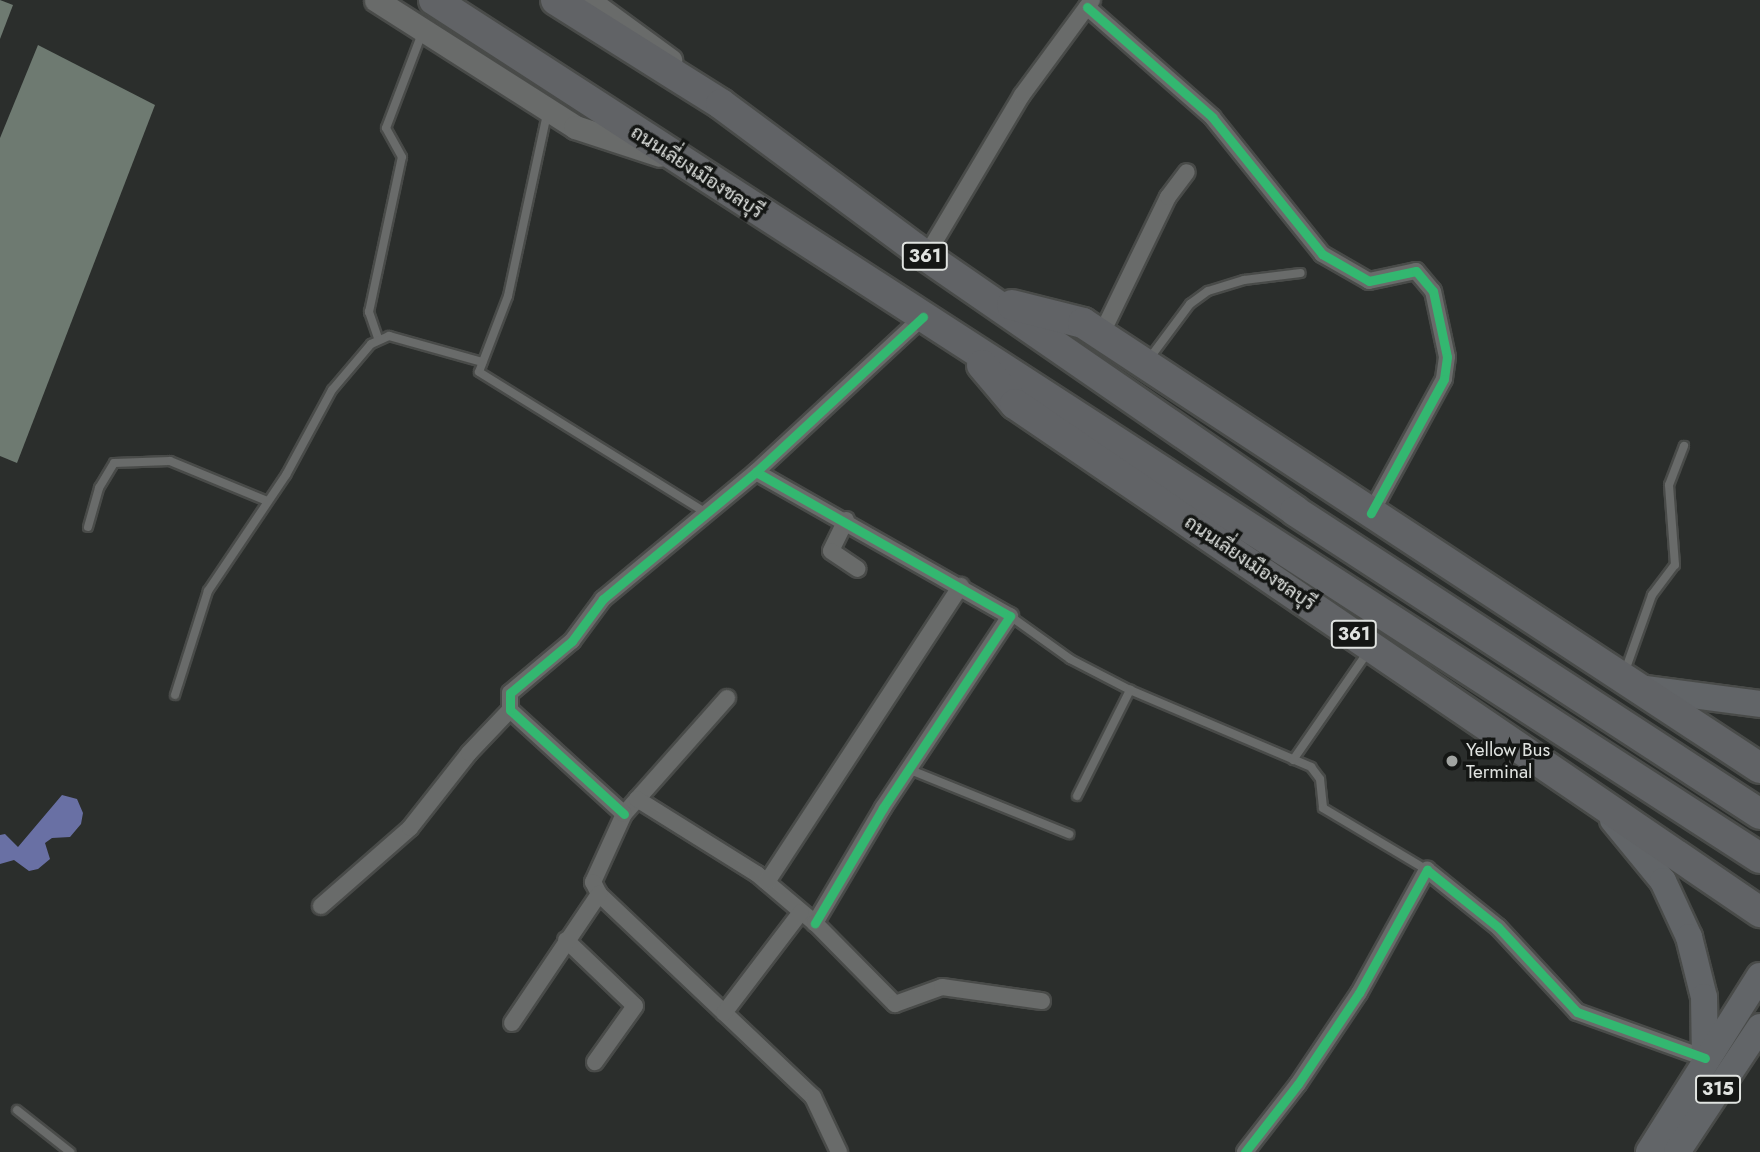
<!DOCTYPE html>
<html>
<head>
<meta charset="utf-8">
<style>
  body { margin:0 }
  #map { position:relative; width:1760px; height:1152px; overflow:hidden; background:#2b2e2c; font-family:Jost,Sarabun,sans-serif }
  div>[style] { position:absolute }
  .water>* { inset:0; background:#6970a4 }
  .building>* { inset:0; background:#6e7a71 }
  .roads { filter:drop-shadow(2px 0 #494b49) drop-shadow(-2px 0 #494b49) drop-shadow(0 2px #494b49) drop-shadow(0 -2px #494b49) }
  .lane>* { height:8px; margin:-4px; padding:0 4px; transform-origin:4px; border-radius:4px; background:#696b6a }
  .street>* { height:16px; margin:-8px; padding:0 8px; transform-origin:8px; border-radius:8px; background:#696b6a }
  .secondary>* { height:23px; margin:-11.5px; padding:0 11.5px; transform-origin:11.5px; border-radius:11.5px; background:#696b6a }
  .primary>* { height:26px; margin:-13px; padding:0 13px; transform-origin:13px; border-radius:13px; background:#626568 }
  .highway>* { height:30px; margin:-15px; padding:0 15px; transform-origin:15px; border-radius:15px; background:#616366 }
  .cycleway>* { height:9px; margin:-4.5px; padding:0 4.5px; transform-origin:4.5px; border-radius:4.5px; background:#33b770 }
  .dots>* { width:19px; height:19px; translate:-50% -50%; box-sizing:border-box; border:4px solid #141614; border-radius:50% }
  span { translate:-50% -50%; white-space:nowrap; text-align:center; line-height:1.15; -webkit-text-stroke:7px #141614; paint-order:stroke }
  .shield-label span { padding:2px 5px; background:#141614; border:2px solid; border-radius:5px; -webkit-text-stroke-width:0 }
  .shield-label { font-size:18px; color:#e0e3e0; font-weight:700 }
  .street-label { font-size:19px; color:#e0e3e0 }
  .poi-label { font-size:19px; color:#e0e3e0 }
  .left { translate:0 -50%; text-align:left }
</style>
</head>
<body>
<div id="map">
  <div class="water">
    <div style="clip-path:polygon(62px 795px,77px 799px,83px 813px,81px 824px,70px 837px,52px 838px,45px 843px,50px 859px,38px 869px,29px 871px,14px 860px,0 864px,0 835px,5px 834px,18px 847px)"></div>
  </div>
  <div class="building">
    <div style="clip-path:polygon(0 0,13px 5px,0 39px)"></div>
    <div style="clip-path:polygon(38px 45px,155px 105px,17px 463px,0 456px,0 138px)"></div>
  </div>
  <div class="roads">
    <div class="lane">
      <div style="left:547px;top:114px;width:186px;rotate:102.1deg"></div>
      <div style="left:508px;top:296px;width:81px;rotate:110.9deg"></div>
      <div style="left:479px;top:372px;width:267px;rotate:31.8deg"></div>
      <div style="left:378px;top:338px;width:28px;rotate:-109deg"></div>
      <div style="left:369px;top:312px;width:158px;rotate:-78deg"></div>
      <div style="left:402px;top:157px;width:33px;rotate:-119deg"></div>
      <div style="left:386px;top:128px;width:102px;rotate:-69.2deg"></div>
      <div style="left:1149px;top:359px;width:69px;rotate:-53.3deg"></div>
      <div style="left:1190px;top:304px;width:22px;rotate:-36deg"></div>
      <div style="left:1208px;top:291px;width:38px;rotate:-17deg"></div>
      <div style="left:1244px;top:280px;width:57px;rotate:-7deg"></div>
      <div style="left:88px;top:527px;width:41px;rotate:-74.2deg"></div>
      <div style="left:99px;top:488px;width:29px;rotate:-59deg"></div>
      <div style="left:114px;top:463px;width:56px;rotate:-2deg"></div>
      <div style="left:170px;top:461px;width:105px;rotate:22.4deg"></div>
      <div style="left:1010px;top:616px;width:74px;rotate:35.6deg"></div>
      <div style="left:1070px;top:659px;width:68px;rotate:27.3deg"></div>
      <div style="left:1130px;top:690px;width:197px;rotate:23deg"></div>
      <div style="left:1311px;top:767px;width:15px;rotate:53deg"></div>
      <div style="left:1320px;top:779px;width:29px;rotate:84deg"></div>
      <div style="left:1323px;top:808px;width:121px;rotate:30.8deg"></div>
      <div style="left:1625px;top:671px;width:81px;rotate:-70.4deg"></div>
      <div style="left:1652px;top:595px;width:38px;rotate:-53deg"></div>
      <div style="left:1675px;top:565px;width:80px;rotate:-94.3deg"></div>
      <div style="left:1669px;top:485px;width:42px;rotate:-69deg"></div>
      <div style="left:175px;top:695px;width:109px;rotate:-72.4deg"></div>
      <div style="left:208px;top:591px;width:140px;rotate:-56.1deg"></div>
      <div style="left:286px;top:475px;width:97px;rotate:-61.6deg"></div>
      <div style="left:332px;top:390px;width:60px;rotate:-49.7deg"></div>
      <div style="left:371px;top:344px;width:20px;rotate:-24deg"></div>
      <div style="left:389px;top:336px;width:97px;rotate:15.6deg"></div>
      <div style="left:1293px;top:760px;width:130px;rotate:-55.3deg"></div>
      <div style="left:908px;top:769px;width:174px;rotate:22deg"></div>
      <div style="left:1077px;top:796px;width:119px;rotate:-63.4deg"></div>
      <div style="left:17px;top:1110px;width:68px;rotate:38.4deg"></div>
    </div>
    <div class="street">
      <div style="left:1087px;top:7px;width:167px;rotate:41.3deg"></div>
      <div style="left:1212px;top:117px;width:176px;rotate:51.2deg"></div>
      <div style="left:1322px;top:254px;width:54px;rotate:29.9deg"></div>
      <div style="left:1369px;top:281px;width:48px;rotate:-12deg"></div>
      <div style="left:1416px;top:271px;width:26px;rotate:50deg"></div>
      <div style="left:1433px;top:291px;width:67px;rotate:78deg"></div>
      <div style="left:1447px;top:357px;width:22px;rotate:98deg"></div>
      <div style="left:1444px;top:379px;width:153px;rotate:118.6deg"></div>
      <div style="left:926px;top:256px;width:187px;rotate:-59.2deg"></div>
      <div style="left:1022px;top:95px;width:118px;rotate:-53.6deg"></div>
      <div style="left:1101px;top:335px;width:153px;rotate:-64.1deg"></div>
      <div style="left:1168px;top:197px;width:31px;rotate:-53deg"></div>
      <div style="left:756px;top:472px;width:292px;rotate:29.6deg"></div>
      <div style="left:1010px;top:616px;width:230px;rotate:123.5deg"></div>
      <div style="left:883px;top:808px;width:134px;rotate:120.6deg"></div>
      <div style="left:846px;top:520px;width:34px;rotate:116deg"></div>
      <div style="left:831px;top:551px;width:32px;rotate:34deg"></div>
      <div style="left:727px;top:698px;width:155px;rotate:131.6deg"></div>
      <div style="left:624px;top:814px;width:75px;rotate:114.5deg"></div>
      <div style="left:593px;top:882px;width:13px;rotate:63deg"></div>
      <div style="left:599px;top:894px;width:295px;rotate:43.5deg"></div>
      <div style="left:813px;top:1097px;width:61px;rotate:64.7deg"></div>
      <div style="left:637px;top:799px;width:142px;rotate:32deg"></div>
      <div style="left:757px;top:874px;width:76px;rotate:40.2deg"></div>
      <div style="left:815px;top:923px;width:114px;rotate:45.4deg"></div>
      <div style="left:895px;top:1004px;width:50px;rotate:-19.9deg"></div>
      <div style="left:942px;top:987px;width:101px;rotate:8deg"></div>
      <div style="left:624px;top:814px;width:154px;rotate:-137.6deg"></div>
      <div style="left:510px;top:710px;width:17px;rotate:-90deg"></div>
      <div style="left:510px;top:693px;width:81px;rotate:-40deg"></div>
      <div style="left:572px;top:641px;width:52px;rotate:-53.6deg"></div>
      <div style="left:603px;top:599px;width:199px;rotate:-39.7deg"></div>
      <div style="left:756px;top:472px;width:228px;rotate:-42.9deg"></div>
      <div style="left:767px;top:882px;width:354px;rotate:-56.8deg"></div>
      <div style="left:321px;top:906px;width:118px;rotate:-41.2deg"></div>
      <div style="left:410px;top:828px;width:95px;rotate:-51.8deg"></div>
      <div style="left:469px;top:753px;width:59px;rotate:-46.4deg"></div>
      <div style="left:566px;top:940px;width:95px;rotate:43.7deg"></div>
      <div style="left:635px;top:1006px;width:69px;rotate:125.5deg"></div>
      <div style="left:724px;top:1013px;width:127px;rotate:-52.7deg"></div>
      <div style="left:512px;top:1023px;width:156px;rotate:-56deg"></div>
      <div style="left:1245px;top:1152px;width:86px;rotate:-52.1deg"></div>
      <div style="left:1298px;top:1084px;width:110px;rotate:-56.2deg"></div>
      <div style="left:1359px;top:993px;width:141px;rotate:-61.1deg"></div>
      <div style="left:1427px;top:870px;width:91px;rotate:38.8deg"></div>
      <div style="left:1498px;top:927px;width:116px;rotate:47.1deg"></div>
      <div style="left:1577px;top:1012px;width:136px;rotate:19.8deg"></div>
    </div>
    <div class="secondary">
      <div style="left:376px;top:0;width:236px;rotate:32.5deg"></div>
      <div style="left:575px;top:127px;width:89px;rotate:18.2deg"></div>
      <div style="left:588px;top:0;width:102px;rotate:36.2deg"></div>
    </div>
    <div class="primary">
      <div style="left:1639px;top:688px;width:122px;rotate:7.5deg"></div>
      <div style="left:1613px;top:820px;width:79px;rotate:50.7deg"></div>
      <div style="left:1663px;top:881px;width:62px;rotate:65.1deg"></div>
      <div style="left:1689px;top:937px;width:62px;rotate:76deg"></div>
      <div style="left:1704px;top:997px;width:61px;rotate:89.1deg"></div>
      <div style="left:1649px;top:1152px;width:208px;rotate:-57.8deg"></div>
      <div style="left:1677px;top:1152px;width:150px;rotate:-56.4deg"></div>
    </div>
    <div class="highway">
      <div style="left:434px;top:0;width:1579px;rotate:32.91deg"></div>
      <div style="left:556px;top:0;width:195px;rotate:32.2deg"></div>
      <div style="left:721px;top:104px;width:255px;rotate:36.6deg"></div>
      <div style="left:926px;top:256px;width:449px;rotate:34.6deg"></div>
      <div style="left:1295px;top:511px;width:555px;rotate:33.09deg"></div>
      <div style="left:1012px;top:305px;width:73px;rotate:14.2deg"></div>
      <div style="left:1083px;top:323px;width:810px;rotate:33.32deg"></div>
      <div style="left:982px;top:365px;width:51px;rotate:49.8deg"></div>
      <div style="left:1015px;top:404px;width:902px;rotate:34.29deg"></div>
    </div>
  </div>
  <div class="cycleway">
    <div style="left:1087px;top:7px;width:167px;rotate:41.3deg"></div>
    <div style="left:1212px;top:117px;width:176px;rotate:51.2deg"></div>
    <div style="left:1322px;top:254px;width:54px;rotate:29.9deg"></div>
    <div style="left:1369px;top:281px;width:48px;rotate:-12deg"></div>
    <div style="left:1416px;top:271px;width:26px;rotate:50deg"></div>
    <div style="left:1433px;top:291px;width:67px;rotate:78deg"></div>
    <div style="left:1447px;top:357px;width:22px;rotate:98deg"></div>
    <div style="left:1444px;top:379px;width:153px;rotate:118.6deg"></div>
    <div style="left:756px;top:472px;width:292px;rotate:29.6deg"></div>
    <div style="left:1010px;top:616px;width:230px;rotate:123.5deg"></div>
    <div style="left:883px;top:808px;width:134px;rotate:120.6deg"></div>
    <div style="left:624px;top:814px;width:154px;rotate:-137.6deg"></div>
    <div style="left:510px;top:710px;width:17px;rotate:-90deg"></div>
    <div style="left:510px;top:693px;width:81px;rotate:-40deg"></div>
    <div style="left:572px;top:641px;width:52px;rotate:-53.6deg"></div>
    <div style="left:603px;top:599px;width:199px;rotate:-39.7deg"></div>
    <div style="left:756px;top:472px;width:228px;rotate:-42.9deg"></div>
    <div style="left:1245px;top:1152px;width:86px;rotate:-52.1deg"></div>
    <div style="left:1298px;top:1084px;width:110px;rotate:-56.2deg"></div>
    <div style="left:1359px;top:993px;width:141px;rotate:-61.1deg"></div>
    <div style="left:1427px;top:870px;width:91px;rotate:38.8deg"></div>
    <div style="left:1498px;top:927px;width:116px;rotate:47.1deg"></div>
    <div style="left:1577px;top:1012px;width:136px;rotate:19.8deg"></div>
  </div>
  <div class="dots">
    <div style="left:1452px;top:761px;background:#a1a4a1"></div>
  </div>
  <div class="shield-label">
    <span style="left:925px;top:256px">361</span>
    <span style="left:1354px;top:634px">361</span>
    <span style="left:1718px;top:1089px">315</span>
  </div>
  <div class="street-label">
    <span style="left:697px;top:172px;rotate:33deg">ถนนเลี่ยงเมืองชลบุรี</span>
    <span style="left:1250px;top:563px;rotate:34deg">ถนนเลี่ยงเมืองชลบุรี</span>
  </div>
  <div class="poi-label">
    <span class="left" style="left:1466px;top:761px">Yellow Bus<br>Terminal</span>
  </div>
</div>
</body>
</html>
